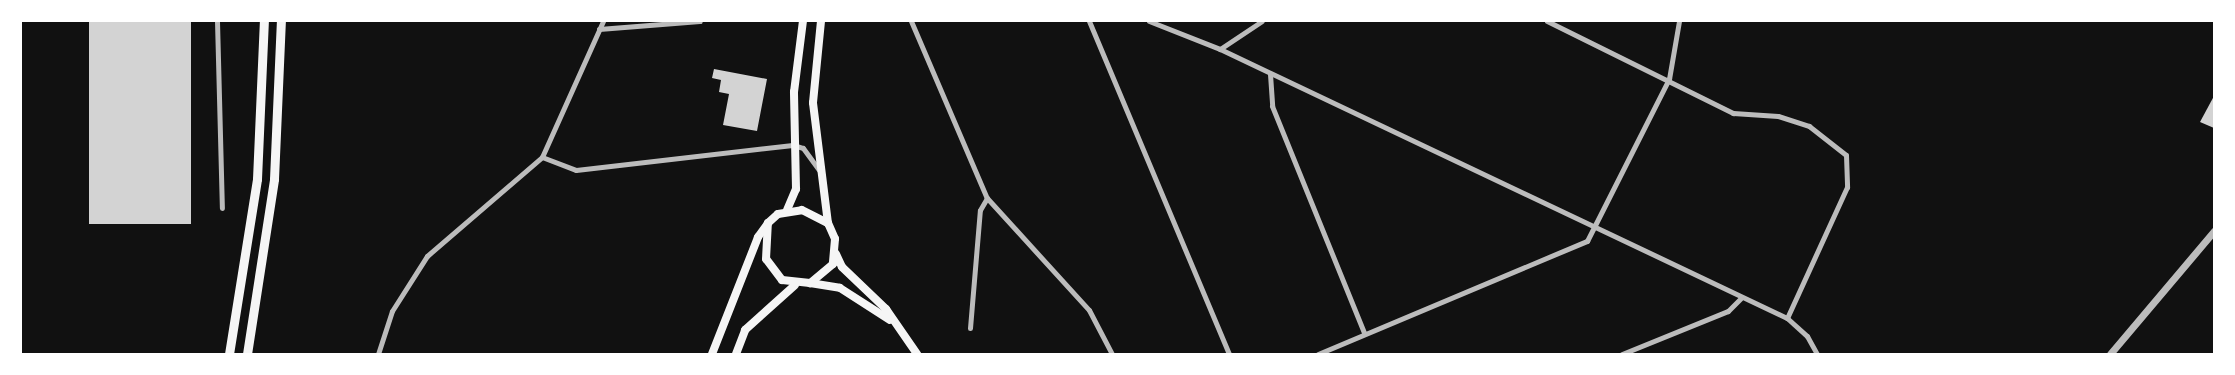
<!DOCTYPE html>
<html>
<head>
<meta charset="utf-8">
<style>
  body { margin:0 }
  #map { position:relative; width:2235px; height:375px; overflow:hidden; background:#111; font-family:Roboto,sans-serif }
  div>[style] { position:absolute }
  .building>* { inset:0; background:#d3d3d3; transform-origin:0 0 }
  .minor>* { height:5px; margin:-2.5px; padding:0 2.5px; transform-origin:2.5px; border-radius:2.5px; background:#bcbcbc }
  .tertiary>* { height:7px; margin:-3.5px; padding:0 3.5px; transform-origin:3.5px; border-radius:3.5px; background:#bcbcbc }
  .secondary>* { height:8px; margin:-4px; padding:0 4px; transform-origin:4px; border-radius:4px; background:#f5f5f5 }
  .primary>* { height:9px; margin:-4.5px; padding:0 4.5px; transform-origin:4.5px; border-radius:4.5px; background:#f5f5f5 }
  span { translate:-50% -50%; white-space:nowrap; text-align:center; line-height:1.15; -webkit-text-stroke:4.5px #fff; paint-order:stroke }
  .frame { position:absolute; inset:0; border:22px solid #fff; pointer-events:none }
</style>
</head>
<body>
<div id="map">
  <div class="building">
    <div style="left:89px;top:21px;width:102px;height:203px"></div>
    <div style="clip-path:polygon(714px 69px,767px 79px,757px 131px,723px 125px,729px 94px,719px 92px,721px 80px,712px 78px)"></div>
    <div style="clip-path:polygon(2214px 96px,2214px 128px,2200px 122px)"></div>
  </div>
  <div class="minor">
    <div style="left:217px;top:21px;width:187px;rotate:88.5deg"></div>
    <div style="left:911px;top:21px;width:193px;rotate:66.8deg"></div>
    <div style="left:987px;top:198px;width:151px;rotate:47.7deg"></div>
    <div style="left:1089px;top:310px;width:50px;rotate:62.4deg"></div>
    <div style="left:1089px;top:21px;width:361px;rotate:67.2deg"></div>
    <div style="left:1149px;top:21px;width:76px;rotate:21.5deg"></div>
    <div style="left:1220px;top:49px;width:628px;rotate:25.38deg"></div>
    <div style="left:1787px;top:318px;width:27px;rotate:42deg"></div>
    <div style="left:1807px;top:336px;width:21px;rotate:61deg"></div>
    <div style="left:1547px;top:21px;width:208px;rotate:26.3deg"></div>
    <div style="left:1733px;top:113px;width:45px;rotate:3.8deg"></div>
    <div style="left:1778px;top:116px;width:33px;rotate:18deg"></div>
    <div style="left:1809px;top:126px;width:47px;rotate:38.1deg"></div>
    <div style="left:1846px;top:155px;width:32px;rotate:88deg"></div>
    <div style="left:1847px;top:187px;width:144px;rotate:114.6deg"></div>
    <div style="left:599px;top:29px;width:101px;rotate:-4.5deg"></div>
    <div style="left:1220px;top:49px;width:50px;rotate:-33.7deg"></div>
    <div style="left:1270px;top:74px;width:32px;rotate:86deg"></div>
    <div style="left:1272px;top:106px;width:245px;rotate:67.9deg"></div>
    <div style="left:542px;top:157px;width:36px;rotate:21deg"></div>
    <div style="left:576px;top:170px;width:218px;rotate:-6.6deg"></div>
    <div style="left:793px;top:145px;width:10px;rotate:17deg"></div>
    <div style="left:803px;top:148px;width:27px;rotate:54deg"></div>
    <div style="left:542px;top:157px;width:149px;rotate:-65.8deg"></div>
    <div style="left:970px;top:328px;width:118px;rotate:-85.2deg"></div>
    <div style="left:980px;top:210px;width:14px;rotate:-60deg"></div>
    <div style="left:378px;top:354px;width:45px;rotate:-72deg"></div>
    <div style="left:392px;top:311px;width:65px;rotate:-57.5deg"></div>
    <div style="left:427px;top:256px;width:152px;rotate:-40.7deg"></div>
    <div style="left:1318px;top:354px;width:292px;rotate:-22.8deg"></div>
    <div style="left:1587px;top:241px;width:182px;rotate:-63.2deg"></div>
    <div style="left:1669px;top:79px;width:59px;rotate:-80.2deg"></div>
    <div style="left:1622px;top:354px;width:114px;rotate:-22.1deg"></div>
    <div style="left:1728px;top:311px;width:18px;rotate:-45deg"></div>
  </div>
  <div class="tertiary">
    <div style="left:2110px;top:354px;width:161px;rotate:-49.8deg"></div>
  </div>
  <div class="secondary">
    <div style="left:821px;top:21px;width:82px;rotate:95.6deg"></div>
    <div style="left:813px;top:103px;width:121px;rotate:82.9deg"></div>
    <div style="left:787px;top:210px;width:23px;rotate:-67deg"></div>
    <div style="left:796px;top:189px;width:97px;rotate:-91.2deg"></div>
    <div style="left:794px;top:92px;width:72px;rotate:-82.8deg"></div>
    <div style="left:836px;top:254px;width:14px;rotate:65deg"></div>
    <div style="left:842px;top:267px;width:61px;rotate:43.7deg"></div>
    <div style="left:886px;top:309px;width:55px;rotate:55.4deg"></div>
    <div style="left:810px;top:283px;width:30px;rotate:9deg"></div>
    <div style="left:840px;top:288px;width:59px;rotate:32.6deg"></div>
    <div style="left:712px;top:354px;width:126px;rotate:-68.5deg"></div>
    <div style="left:758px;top:237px;width:17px;rotate:-54deg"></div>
    <div style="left:768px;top:223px;width:13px;rotate:-42deg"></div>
    <div style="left:778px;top:214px;width:24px;rotate:-9deg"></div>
    <div style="left:802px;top:210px;width:29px;rotate:27deg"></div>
    <div style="left:828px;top:223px;width:17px;rotate:66deg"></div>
    <div style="left:835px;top:239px;width:25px;rotate:95deg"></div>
    <div style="left:833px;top:264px;width:30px;rotate:140deg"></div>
    <div style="left:810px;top:283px;width:28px;rotate:-174deg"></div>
    <div style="left:782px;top:280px;width:26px;rotate:-127deg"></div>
    <div style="left:766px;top:259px;width:36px;rotate:-87deg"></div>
    <div style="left:736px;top:354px;width:26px;rotate:-69deg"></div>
    <div style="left:745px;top:330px;width:67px;rotate:-42deg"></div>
  </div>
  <div class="primary">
    <div style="left:229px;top:354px;width:177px;rotate:-80.9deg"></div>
    <div style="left:257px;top:179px;width:158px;rotate:-87.5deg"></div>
    <div style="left:247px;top:354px;width:177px;rotate:-81.2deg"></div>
    <div style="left:274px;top:179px;width:158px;rotate:-87.5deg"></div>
  </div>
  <div class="frame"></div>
</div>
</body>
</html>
